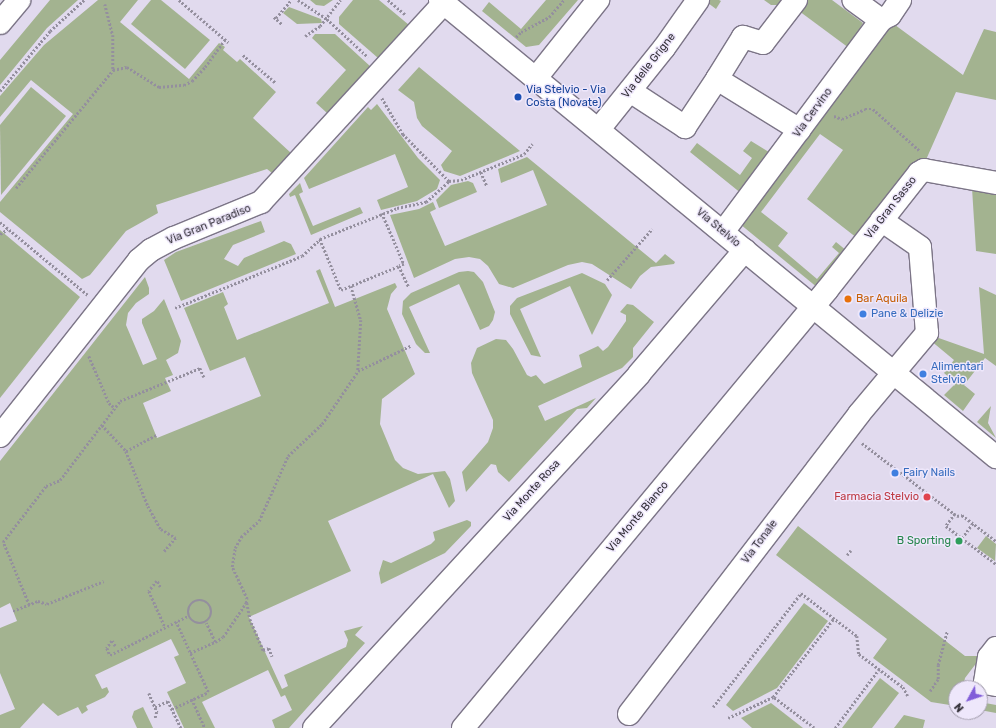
<!DOCTYPE html>
<html>
<head>
<meta charset="utf-8">
<style>
  body { margin:0 }
  #map { position:relative; width:996px; height:728px; overflow:hidden; background:#e1daee; font-family:Rubik,sans-serif }
  div>[style] { position:absolute }
  .green>* { inset:0; background:#a3b390 }
  .path>* { height:2.5px; margin-top:-1.25px; transform-origin:0; background:repeating-linear-gradient(90deg,#948f9e 0 2px,transparent 0 4px) }
  .path>.ring { margin:-1.25px; padding:0; box-sizing:content-box; background:none; border:2.5px solid #948f9e; border-radius:50% }
  .roads { filter:drop-shadow(1px 0 #7c7587) drop-shadow(-1px 0 #7c7587) drop-shadow(0 1px #7c7587) drop-shadow(0 -1px #7c7587) }
  .minor>* { height:22px; margin:-11px; padding:0 11px; transform-origin:11px; border-radius:11px; background:#fff }
  .dots>* { width:11px; height:11px; translate:-50% -50%; box-sizing:border-box; border:2px solid #eee7fb; border-radius:50% }
  span { translate:-50% -50%; white-space:nowrap; text-align:center; line-height:1.15; -webkit-text-stroke:3px #eee7fb; paint-order:stroke }
  .street-label { font-size:11px; color:#333038 }
  .transit-label { font-size:11px; color:#164399 }
  .left { translate:0 -50%; text-align:left }
  .food-label { font-size:11px; color:#c56008 }
  .shop-label { font-size:11px; color:#366cbe }
  .health-label { font-size:11px; color:#be3a42 }
  .right { translate:-100% -50%; text-align:right }
  .leisure-label { font-size:11px; color:#27864d }
  .north { position:absolute; left:948px; top:680px; width:40px; height:40px; box-sizing:border-box; background:#eee7fb; border:1px solid #a39ead; border-radius:50%; rotate:230deg; font-size:11px; font-weight:700; line-height:16px; text-align:center; color:#333038 }
  .north::after { content:''; display:block; margin:auto; width:14px; height:18px; background:#815ed9; clip-path:polygon(50% 0,100% 100%,50% 72%,0 100%) }
</style>
</head>
<body>
<div id="map">
  <div class="green">
    <div style="clip-path:polygon(50px 0,78px 0,47px 28px,0 85px,0 60px)"></div>
    <div style="clip-path:polygon(98px 0,138px 0,120px 22px,189px 79px,219px 43px,225px 47px,223px 50px,237px 62px,240px 59px,276px 92px,253px 118px,291px 153px,272px 173px,267px 169px,156px 205px,158px 213px,126px 231px,90px 275px,82px 279px,0 212px,0 202px,73px 114px,31px 80px,0 117px,0 96px,44px 45px)"></div>
    <div style="clip-path:polygon(151px 0,161px 0,210px 40px,185px 69px,131px 24px)"></div>
    <div style="clip-path:polygon(310px 0,333px 0,324px 6px,316px 5px)"></div>
    <div style="clip-path:polygon(353px 0,379px 0,409px 25px,378px 58px,339px 24px,339px 17px)"></div>
    <div style="clip-path:polygon(546px 0,578px 0,539px 45px,526px 47px,482px 11px,489px 2px,521px 29px)"></div>
    <div style="clip-path:polygon(704px 0,719px 0,721px 1px,716px 9px)"></div>
    <div style="clip-path:polygon(764px 0,784px 0,782px 5px,771px 5px)"></div>
    <div style="clip-path:polygon(807px 0,832px 0,863px 23px,849px 48px,799px 11px)"></div>
    <div style="clip-path:polygon(289px 7px,321px 19px,322px 23px,297px 24px,283px 13px)"></div>
    <div style="clip-path:polygon(891px 22px,963px 75px,984px 29px,996px 32px,996px 100px,956px 92px,925px 162px,917px 161px,857px 238px,807px 199px,843px 150px,820px 134px,761px 212px,788px 233px,778px 246px,817px 279px,839px 253px,832px 247px,836px 242px,847px 251px,818px 288px,740px 224px)"></div>
    <div style="clip-path:polygon(315px 34px,335px 34px,371px 67px,327px 113px,316px 103px,346px 70px,312px 38px)"></div>
    <div style="clip-path:polygon(419px 67px,520px 151px,460px 176px,444px 171px,441px 165px,452px 151px,422px 126px,417px 118px,414px 102px,398px 90px)"></div>
    <div style="clip-path:polygon(31px 87px,66px 116px,1px 195px,0 125px)"></div>
    <div style="clip-path:polygon(377px 104px,418px 158px,440px 180px,437px 189px,417px 201px,381px 210px,377px 200px,408px 187px,395px 154px,309px 189px,304px 178px,368px 107px,371px 110px)"></div>
    <div style="clip-path:polygon(751px 141px,772px 154px,742px 194px,690px 152px,697px 143px,740px 175px,752px 158px,743px 151px)"></div>
    <div style="clip-path:polygon(527px 157px,656px 263px,665px 254px,675px 262px,674px 264px,651px 267px,640px 276px,631px 289px,592px 264px,582px 262px,568px 265px,513px 288px,499px 284px,488px 266px,480px 259px,469px 257px,455px 259px,414px 278px,390px 215px,419px 209px,433px 202px,436px 209px,430px 212px,445px 246px,547px 205px,533px 170px,501px 183px,498px 169px)"></div>
    <div style="clip-path:polygon(468px 181px,473px 183px,477px 192px,439px 208px,436px 200px,451px 185px)"></div>
    <div style="clip-path:polygon(300px 183px,303px 192px,299px 194px,313px 226px,360px 207px,363px 213px,311px 235px,295px 195px,290px 197px,289px 194px)"></div>
    <div style="clip-path:polygon(972px 188px,996px 192px,996px 254px,976px 251px)"></div>
    <div style="clip-path:polygon(261px 221px,265px 232px,233px 245px,224px 259px,238px 266px,244px 258px,284px 241px,291px 244px,296px 254px,181px 301px,164px 260px,176px 252px)"></div>
    <div style="clip-path:polygon(0 230px,80px 297px,0 398px)"></div>
    <div style="clip-path:polygon(320px 269px,335px 307px,395px 283px,397px 287px,391px 294px,387px 309px,415px 374px,382px 399px,380px 424px,395px 460px,403px 468px,418px 474px,445px 471px,450px 479px,455px 501px,449px 508px,433px 474px,328px 521px,351px 571px,249px 617px,282px 689px,288px 686px,284px 675px,346px 647px,348px 640px,344px 631px,363px 626px,355px 635px,365px 643px,289px 728px,275px 728px,272px 720px,292px 710px,285px 695px,281px 697px,268px 670px,202px 702px,215px 728px,184px 728px,167px 692px,186px 683px,174px 657px,179px 655px,171px 639px,95px 675px,102px 689px,107px 687px,109px 692px,105px 697px,86px 706px,88px 710px,82px 714px,78px 707px,58px 716px,43px 703px,20px 728px,0 728px,0 715px,15px 709px,0 673px,0 628px,17px 621px,10px 603px,0 608px,0 461px,145px 277px,149px 288px,149px 294px,136px 303px,128px 313px,126px 325px,143px 365px,157px 359px,142px 323px,142px 319px,154px 311px,164px 299px,181px 341px,178px 353px,166px 360px,173px 375px,165px 378px,171px 391px,143px 403px,157px 438px,261px 396px,245px 357px,210px 371px,184px 308px,223px 292px,228px 304px,224px 307px,237px 340px,329px 303px,316px 271px)"></div>
    <div style="clip-path:polygon(468px 271px,474px 272px,483px 282px,495px 312px,493px 320px,489px 326px,480px 330px,459px 284px,409px 307px,430px 353px,425px 353px,416px 344px,402px 314px,403px 301px,411px 293px,459px 272px)"></div>
    <div style="clip-path:polygon(582px 273px,605px 284px,612px 295px,592px 335px,570px 286px,520px 309px,541px 357px,531px 355px,510px 314px,510px 306px,517px 298px)"></div>
    <div style="clip-path:polygon(979px 287px,996px 295px,996px 366px,985px 358px,964px 385px,975px 394px,963px 411px,944px 395px,956px 383px,944px 373px,954px 360px,930px 340px,933px 336px,984px 354px)"></div>
    <div style="clip-path:polygon(627px 304px,633px 305px,654px 322px,633px 348px,633px 357px,622px 368px,538px 406px,545px 421px,596px 398px,587px 408px,577px 409px,509px 482px,498px 472px,496px 465px,491px 464px,466px 492px,462px 472px,488px 442px,493px 428px,493px 420px,472px 373px,471px 363px,477px 348px,496px 339px,506px 340px,513px 349px,527px 375px,531px 377px,536px 375px,544px 384px,582px 367px,579px 355px,598px 346px,603px 351px,608px 347px,626px 321px,626px 315px,620px 312px)"></div>
    <div style="clip-path:polygon(991px 406px,988px 423px,996px 438px,977px 422px)"></div>
    <div style="clip-path:polygon(467px 520px,471px 522px,471px 526px,445px 553px,381px 584px,379px 573px,383px 560px,391px 563px,431px 544px,435px 540px,433px 532px)"></div>
    <div style="clip-path:polygon(798px 526px,965px 656px,978px 656px,984px 653px,965px 678px,963px 688px,956px 688px,956px 706px,931px 702px,873px 658px,887px 639px,776px 555px)"></div>
    <div style="clip-path:polygon(986px 536px,996px 544px,995px 561px,977px 548px)"></div>
    <div style="clip-path:polygon(804px 603px,828px 621px,777px 688px,733px 711px,726px 705px)"></div>
    <div style="clip-path:polygon(880px 678px,899px 693px,872px 728px,842px 728px)"></div>
    <div style="clip-path:polygon(980px 702px,996px 705px,996px 713px,980px 710px)"></div>
    <div style="clip-path:polygon(771px 703px,803px 728px,752px 728px,741px 718px)"></div>
    <div style="clip-path:polygon(143px 707px,153px 728px,137px 728px,132px 717px,134px 711px)"></div>
    <div style="clip-path:polygon(904px 715px,925px 720px,923px 728px,894px 728px)"></div>
  </div>
  <div class="path">
    <div style="left:179px;top:0;width:65px;rotate:40.6deg"></div>
    <div style="left:298px;top:0;width:35px;rotate:33deg"></div>
    <div style="left:327px;top:19px;width:56px;rotate:42.8deg"></div>
    <div style="left:388px;top:0;width:23px;rotate:40deg"></div>
    <div style="left:105px;top:4px;width:32px;rotate:76deg"></div>
    <div style="left:113px;top:35px;width:35px;rotate:90deg"></div>
    <div style="left:274px;top:17px;width:12px;rotate:42deg"></div>
    <div style="left:276px;top:18px;width:23px;rotate:-50deg"></div>
    <div style="left:305px;top:36px;width:18px;rotate:-34deg"></div>
    <div style="left:320px;top:26px;width:33px;rotate:-52deg"></div>
    <div style="left:516px;top:37px;width:7px;rotate:-45deg"></div>
    <div style="left:521px;top:32px;width:32px;rotate:-28deg"></div>
    <div style="left:549px;top:17px;width:23px;rotate:-49deg"></div>
    <div style="left:243px;top:55px;width:43px;rotate:40.3deg"></div>
    <div style="left:0;top:91px;width:78px;rotate:-50.2deg"></div>
    <div style="left:50px;top:31px;width:46px;rotate:-42.4deg"></div>
    <div style="left:382px;top:98px;width:42px;rotate:59.7deg"></div>
    <div style="left:403px;top:134px;width:66px;rotate:45.6deg"></div>
    <div style="left:834px;top:116px;width:9px;rotate:21deg"></div>
    <div style="left:842px;top:119px;width:25px;rotate:-23deg"></div>
    <div style="left:865px;top:109px;width:8px"></div>
    <div style="left:873px;top:109px;width:63px;rotate:41.8deg"></div>
    <div style="left:481px;top:172px;width:15px;rotate:67deg"></div>
    <div style="left:16px;top:188px;width:153px;rotate:-50.6deg"></div>
    <div style="left:113px;top:70px;width:14px;rotate:-12deg"></div>
    <div style="left:127px;top:67px;width:38px;rotate:32deg"></div>
    <div style="left:159px;top:87px;width:25px;rotate:-5deg"></div>
    <div style="left:184px;top:85px;width:9px;rotate:-27deg"></div>
    <div style="left:192px;top:81px;width:19px;rotate:-47deg"></div>
    <div style="left:205px;top:67px;width:34px;rotate:-54deg"></div>
    <div style="left:382px;top:213px;width:56px;rotate:66.7deg"></div>
    <div style="left:404px;top:264px;width:5px;rotate:158deg"></div>
    <div style="left:399px;top:266px;width:23px;rotate:65deg"></div>
    <div style="left:0;top:222px;width:114px;rotate:39.7deg"></div>
    <div style="left:0;top:234px;width:9px;rotate:-32deg"></div>
    <div style="left:320px;top:239px;width:55px;rotate:67.6deg"></div>
    <div style="left:341px;top:290px;width:63px;rotate:-22.5deg"></div>
    <div style="left:607px;top:280px;width:68px;rotate:-48.6deg"></div>
    <div style="left:351px;top:286px;width:35px;rotate:74deg"></div>
    <div style="left:361px;top:320px;width:51px;rotate:93.4deg"></div>
    <div style="left:175px;top:308px;width:137px;rotate:-22.3deg"></div>
    <div style="left:302px;top:256px;width:25px;rotate:-43deg"></div>
    <div style="left:320px;top:239px;width:83px;rotate:-21.9deg"></div>
    <div style="left:397px;top:208px;width:30px;rotate:-12deg"></div>
    <div style="left:426px;top:202px;width:31px;rotate:-42deg"></div>
    <div style="left:449px;top:181px;width:12px;rotate:-5deg"></div>
    <div style="left:461px;top:180px;width:68px;rotate:-22.4deg"></div>
    <div style="left:524px;top:154px;width:13px;rotate:-51deg"></div>
    <div style="left:89px;top:356px;width:51px;rotate:66.9deg"></div>
    <div style="left:109px;top:403px;width:8px;rotate:40deg"></div>
    <div style="left:102px;top:425px;width:35px;rotate:47deg"></div>
    <div style="left:126px;top:451px;width:59px;rotate:68.2deg"></div>
    <div style="left:148px;top:506px;width:26px;rotate:61deg"></div>
    <div style="left:161px;top:529px;width:17px;rotate:31deg"></div>
    <div style="left:176px;top:538px;width:18px;rotate:131deg"></div>
    <div style="left:862px;top:443px;width:120px;rotate:37.5deg"></div>
    <div style="left:957px;top:516px;width:5px;rotate:-11deg"></div>
    <div style="left:962px;top:515px;width:43px;rotate:37.4deg"></div>
    <div style="left:126px;top:451px;width:34px;rotate:-28deg"></div>
    <div style="left:955px;top:514px;width:15px;rotate:127deg"></div>
    <div style="left:946px;top:526px;width:63px;rotate:37.2deg"></div>
    <div style="left:962px;top:538px;width:19px;rotate:-54deg"></div>
    <div style="left:847px;top:555px;width:6px;rotate:-51deg"></div>
    <div style="left:160px;top:587px;width:7px;rotate:-117deg"></div>
    <div style="left:157px;top:581px;width:13px;rotate:129deg"></div>
    <div style="left:149px;top:591px;width:39px;rotate:66deg"></div>
    <div class="ring" style="left:188px;top:600px;width:21.5px;height:21.5px"></div>
    <div style="left:247px;top:603px;width:16px;rotate:79deg"></div>
    <div style="left:250px;top:619px;width:34px;rotate:67deg"></div>
    <div style="left:263px;top:650px;width:6px;rotate:-18deg"></div>
    <div style="left:269px;top:648px;width:9px;rotate:69deg"></div>
    <div style="left:29px;top:605px;width:68px;rotate:-112.4deg"></div>
    <div style="left:3px;top:542px;width:71px;rotate:-52.5deg"></div>
    <div style="left:46px;top:486px;width:15px;rotate:-23deg"></div>
    <div style="left:60px;top:480px;width:99px;rotate:-52.8deg"></div>
    <div style="left:120px;top:401px;width:87px;rotate:-22.4deg"></div>
    <div style="left:200px;top:368px;width:10px;rotate:66deg"></div>
    <div style="left:13px;top:611px;width:27px;rotate:-22deg"></div>
    <div style="left:38px;top:601px;width:9px;rotate:18deg"></div>
    <div style="left:47px;top:604px;width:61px;rotate:-22deg"></div>
    <div style="left:215px;top:642px;width:9px;rotate:-32deg"></div>
    <div style="left:223px;top:637px;width:41px;rotate:-55.9deg"></div>
    <div style="left:246px;top:603px;width:4px;rotate:-76deg"></div>
    <div style="left:247px;top:599px;width:35px;rotate:-115deg"></div>
    <div style="left:232px;top:567px;width:19px;rotate:-81deg"></div>
    <div style="left:235px;top:548px;width:13px;rotate:-61deg"></div>
    <div style="left:241px;top:537px;width:24px;rotate:-42deg"></div>
    <div style="left:259px;top:521px;width:71px;rotate:-66deg"></div>
    <div style="left:288px;top:456px;width:47px;rotate:-43.3deg"></div>
    <div style="left:322px;top:424px;width:64px;rotate:-55.8deg"></div>
    <div style="left:358px;top:371px;width:58px;rotate:-25.7deg"></div>
    <div style="left:115px;top:646px;width:6px;rotate:-121deg"></div>
    <div style="left:112px;top:641px;width:9px;rotate:126deg"></div>
    <div style="left:107px;top:648px;width:8px;rotate:67deg"></div>
    <div style="left:110px;top:655px;width:87px;rotate:-26.6deg"></div>
    <div style="left:190px;top:653px;width:27px;rotate:-24deg"></div>
    <div style="left:215px;top:642px;width:21px;rotate:-115deg"></div>
    <div style="left:930px;top:691px;width:14px;rotate:-56deg"></div>
    <div style="left:938px;top:679px;width:14px;rotate:-90deg"></div>
    <div style="left:938px;top:665px;width:35px;rotate:-75deg"></div>
    <div style="left:149px;top:693px;width:21px;rotate:67deg"></div>
    <div style="left:157px;top:712px;width:7px;rotate:106deg"></div>
    <div style="left:192px;top:699px;width:32px;rotate:66deg"></div>
    <div style="left:155px;top:707px;width:14px;rotate:-25deg"></div>
    <div style="left:168px;top:701px;width:30px;rotate:64deg"></div>
    <div style="left:713px;top:707px;width:144px;rotate:-52.3deg"></div>
    <div style="left:801px;top:593px;width:71px;rotate:37.5deg"></div>
    <div style="left:857px;top:636px;width:18px;rotate:84deg"></div>
    <div style="left:859px;top:654px;width:55px;rotate:36.9deg"></div>
    <div style="left:903px;top:687px;width:10px;rotate:61deg"></div>
    <div style="left:172px;top:709px;width:40px;rotate:-25deg"></div>
    <div style="left:208px;top:692px;width:77px;rotate:-114.6deg"></div>
    <div style="left:728px;top:718px;width:50px;rotate:-25deg"></div>
    <div style="left:814px;top:728px;width:51px;rotate:-142.9deg"></div>
    <div style="left:773px;top:697px;width:100px;rotate:-52.3deg"></div>
    <div style="left:835px;top:728px;width:74px;rotate:-53.3deg"></div>
  </div>
  <div class="roads">
    <div class="minor">
      <div style="left:440px;top:0;width:720px;rotate:39.42deg"></div>
      <div style="left:796px;top:0;width:54px;rotate:127.5deg"></div>
      <div style="left:763px;top:43px;width:21px;rotate:-163deg"></div>
      <div style="left:743px;top:37px;width:49px;rotate:121.8deg"></div>
      <div style="left:717px;top:79px;width:97px;rotate:31.6deg"></div>
      <div style="left:881px;top:20px;width:10px;rotate:-29deg"></div>
      <div style="left:890px;top:15px;width:18px;rotate:-56deg"></div>
      <div style="left:0;top:23px;width:30px;rotate:-50deg"></div>
      <div style="left:536px;top:78px;width:100px;rotate:-51.5deg"></div>
      <div style="left:630px;top:91px;width:66px;rotate:33.2deg"></div>
      <div style="left:685px;top:127px;width:58px;rotate:-56.3deg"></div>
      <div style="left:599px;top:129px;width:104px;rotate:-51.3deg"></div>
      <div style="left:664px;top:48px;width:59px;rotate:-54.7deg"></div>
      <div style="left:723px;top:232px;width:264px;rotate:-53.3deg"></div>
      <div style="left:881px;top:20px;width:34px;rotate:-144deg"></div>
      <div style="left:0;top:436px;width:224px;rotate:-51.7deg"></div>
      <div style="left:139px;top:260px;width:16px;rotate:-40deg"></div>
      <div style="left:151px;top:250px;width:26px;rotate:-28deg"></div>
      <div style="left:174px;top:238px;width:94px;rotate:-22.5deg"></div>
      <div style="left:261px;top:202px;width:270px;rotate:-47.4deg"></div>
      <div style="left:996px;top:648px;width:11px;rotate:128deg"></div>
      <div style="left:989px;top:657px;width:26px;rotate:99deg"></div>
      <div style="left:985px;top:683px;width:11px;rotate:10deg"></div>
      <div style="left:629px;top:714px;width:378px;rotate:-52.5deg"></div>
      <div style="left:859px;top:414px;width:106px;rotate:-50deg"></div>
      <div style="left:927px;top:333px;width:86px;rotate:-94.7deg"></div>
      <div style="left:920px;top:247px;width:47px;rotate:-145.3deg"></div>
      <div style="left:314px;top:728px;width:481px;rotate:-47.4deg"></div>
      <div style="left:639px;top:374px;width:163px;rotate:-49.5deg"></div>
      <div style="left:463px;top:728px;width:570px;rotate:-50.27deg"></div>
      <div style="left:827px;top:290px;width:149px;rotate:-51.8deg"></div>
      <div style="left:919px;top:173px;width:6px;rotate:-31deg"></div>
      <div style="left:924px;top:170px;width:73px;rotate:10.2deg"></div>
    </div>
  </div>
  <div class="dots">
    <div style="left:518px;top:97px;background:#1a4fb4"></div>
    <div style="left:848px;top:299px;background:#e8710a"></div>
    <div style="left:863px;top:314px;background:#3f7fe0"></div>
    <div style="left:923px;top:374px;background:#3f7fe0"></div>
    <div style="left:895px;top:473px;background:#3f7fe0"></div>
    <div style="left:927px;top:497px;background:#e0444e"></div>
    <div style="left:959px;top:541px;background:#2e9e5b"></div>
  </div>
  <div class="street-label">
    <span style="left:649px;top:66px;rotate:-52deg">Via delle Grigne</span>
    <span style="left:813px;top:113px;rotate:-54deg">Via Cervino</span>
    <span style="left:891px;top:208px;rotate:-52deg">Via Gran Sasso</span>
    <span style="left:209px;top:225px;rotate:-22deg">Via Gran Paradiso</span>
    <span style="left:718px;top:228px;rotate:40deg">Via Stelvio</span>
    <span style="left:532px;top:491px;rotate:-48deg">Via Monte Rosa</span>
    <span style="left:638px;top:517px;rotate:-50deg">Via Monte Bianco</span>
    <span style="left:760px;top:542px;rotate:-53deg">Via Tonale</span>
  </div>
  <div class="transit-label">
    <span class="left" style="left:526px;top:97px">Via Stelvio - Via<br>Costa (Novate)</span>
  </div>
  <div class="food-label">
    <span class="left" style="left:856px;top:299px">Bar Aquila</span>
  </div>
  <div class="shop-label">
    <span class="left" style="left:871px;top:314px">Pane &amp; Delizie</span>
    <span class="left" style="left:931px;top:374px">Alimentari<br>Stelvio</span>
    <span class="left" style="left:903px;top:473px">Fairy Nails</span>
  </div>
  <div class="health-label">
    <span class="right" style="left:919px;top:497px">Farmacia Stelvio</span>
  </div>
  <div class="leisure-label">
    <span class="right" style="left:951px;top:541px">B Sporting</span>
  </div>
  <div class="north">N</div>
</div>
</body>
</html>
